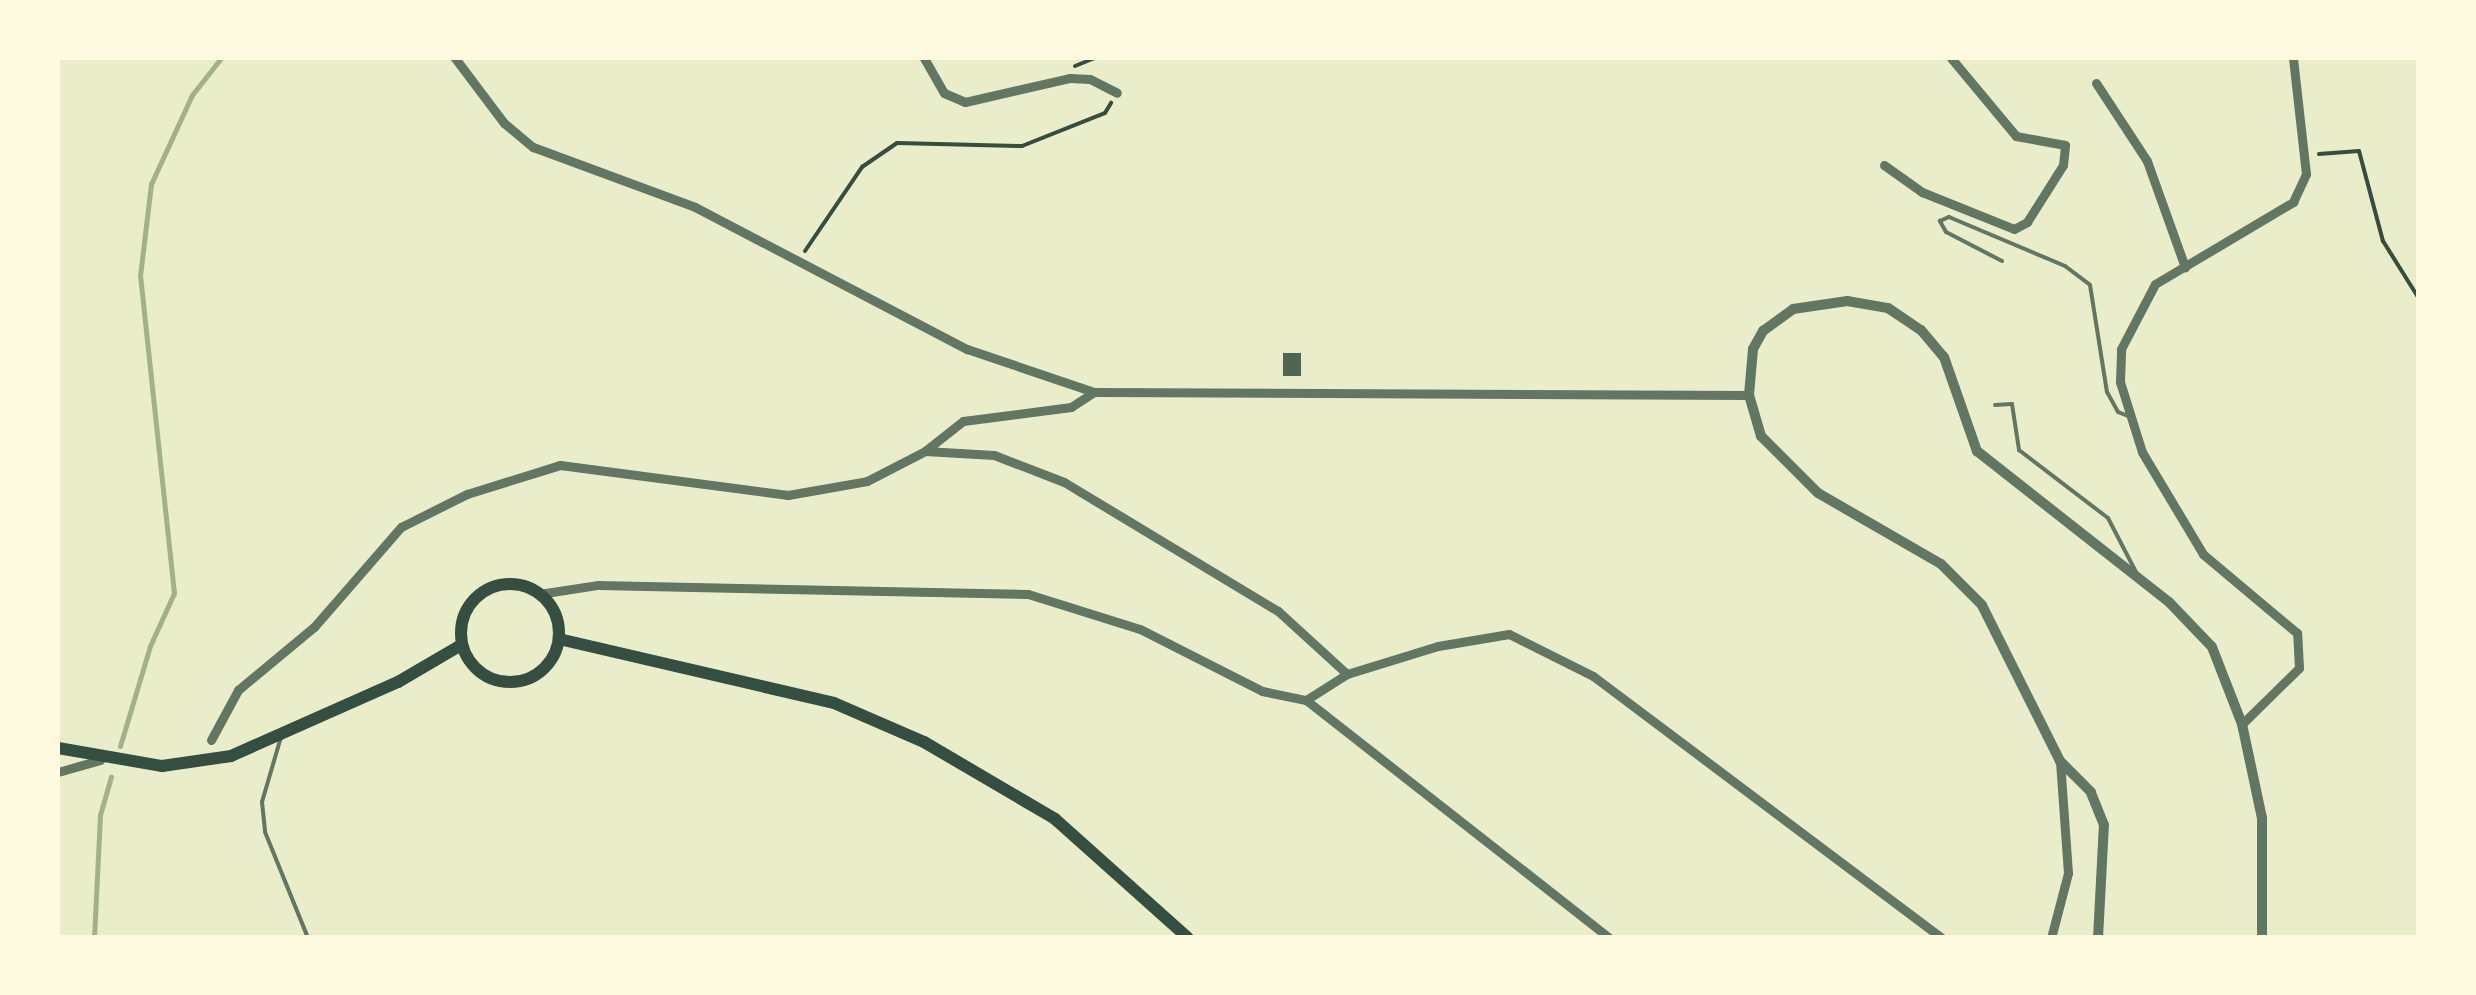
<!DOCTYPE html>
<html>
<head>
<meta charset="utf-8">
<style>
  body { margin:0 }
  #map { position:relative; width:2476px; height:995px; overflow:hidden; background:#e9edc9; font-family:"Fira Sans Condensed",sans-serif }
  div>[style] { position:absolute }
  .stream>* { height:5px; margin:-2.5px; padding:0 2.5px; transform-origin:2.5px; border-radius:2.5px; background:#a3b18a }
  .building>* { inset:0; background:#4f6655; transform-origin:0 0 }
  .path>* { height:4px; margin:-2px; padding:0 2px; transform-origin:2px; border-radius:2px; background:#344e41 }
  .service>* { height:4px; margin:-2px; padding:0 2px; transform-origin:2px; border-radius:2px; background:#617663 }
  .minor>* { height:9px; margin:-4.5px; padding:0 4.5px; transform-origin:4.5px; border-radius:4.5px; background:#617663 }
  .tertiary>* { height:10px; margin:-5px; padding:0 5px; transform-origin:5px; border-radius:5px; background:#617663 }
  .secondary>* { height:12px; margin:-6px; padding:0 6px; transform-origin:6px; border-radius:6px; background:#344e41 }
  .secondary>.ring { margin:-6px; padding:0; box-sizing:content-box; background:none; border:12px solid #344e41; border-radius:50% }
  span { translate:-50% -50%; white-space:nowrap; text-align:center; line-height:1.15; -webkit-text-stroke:10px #fefae0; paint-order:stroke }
  .frame { position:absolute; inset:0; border:60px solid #fefae0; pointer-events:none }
</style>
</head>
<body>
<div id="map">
  <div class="stream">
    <div style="left:2418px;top:172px;width:19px;rotate:90deg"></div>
    <div style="left:120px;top:746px;width:104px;rotate:-73.3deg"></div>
    <div style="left:150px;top:646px;width:58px;rotate:-65.6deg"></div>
    <div style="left:174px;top:593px;width:319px;rotate:-96.1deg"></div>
    <div style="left:140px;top:276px;width:93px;rotate:-83.2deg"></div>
    <div style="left:151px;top:184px;width:98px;rotate:-65.3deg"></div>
    <div style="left:192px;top:95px;width:47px;rotate:-51.9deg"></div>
    <div style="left:94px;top:938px;width:123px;rotate:-87.2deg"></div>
    <div style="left:100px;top:815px;width:40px;rotate:-74deg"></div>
  </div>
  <div class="building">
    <div style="left:1283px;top:353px;width:18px;height:23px"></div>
  </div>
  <div class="path">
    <div style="left:1075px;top:66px;width:22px;rotate:-22deg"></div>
    <div style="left:2319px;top:154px;width:40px;rotate:-4.3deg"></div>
    <div style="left:2359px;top:151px;width:93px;rotate:75.1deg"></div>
    <div style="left:2383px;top:241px;width:66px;rotate:58deg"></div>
    <div style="left:805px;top:251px;width:102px;rotate:-55.8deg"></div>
    <div style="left:862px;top:167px;width:42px;rotate:-34.4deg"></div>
    <div style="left:897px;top:143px;width:125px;rotate:1.4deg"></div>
    <div style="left:1022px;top:146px;width:89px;rotate:-21.7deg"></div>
    <div style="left:1105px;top:113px;width:12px;rotate:-59deg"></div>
  </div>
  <div class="service">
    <div style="left:2002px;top:261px;width:63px;rotate:-152.6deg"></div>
    <div style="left:1946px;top:232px;width:13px;rotate:-119deg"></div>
    <div style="left:1940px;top:221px;width:10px;rotate:-24deg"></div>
    <div style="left:1949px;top:217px;width:126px;rotate:22.9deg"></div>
    <div style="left:2065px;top:266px;width:31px;rotate:37deg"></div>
    <div style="left:2090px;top:285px;width:108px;rotate:81deg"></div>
    <div style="left:2107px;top:392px;width:23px;rotate:61deg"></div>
    <div style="left:2118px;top:412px;width:14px;rotate:21deg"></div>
    <div style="left:1995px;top:405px;width:17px;rotate:-3deg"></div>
    <div style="left:2012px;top:404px;width:47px;rotate:81.3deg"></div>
    <div style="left:2019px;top:450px;width:112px;rotate:37.4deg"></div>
    <div style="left:2108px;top:518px;width:61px;rotate:62.6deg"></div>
    <div style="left:281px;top:737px;width:68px;rotate:106.3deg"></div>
    <div style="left:262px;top:802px;width:30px;rotate:84deg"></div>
    <div style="left:265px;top:832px;width:114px;rotate:67.9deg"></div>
  </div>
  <div class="minor">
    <div style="left:455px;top:58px;width:81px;rotate:53deg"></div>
    <div style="left:504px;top:123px;width:38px;rotate:40deg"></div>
    <div style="left:533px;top:147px;width:173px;rotate:20.3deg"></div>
    <div style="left:695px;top:207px;width:307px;rotate:27.6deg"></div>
    <div style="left:967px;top:349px;width:134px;rotate:18.7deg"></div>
    <div style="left:1094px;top:392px;width:655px;rotate:0.26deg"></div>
    <div style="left:924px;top:58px;width:40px;rotate:60.3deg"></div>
    <div style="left:944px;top:93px;width:23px;rotate:23deg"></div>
    <div style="left:965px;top:102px;width:108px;rotate:-12.9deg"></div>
    <div style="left:1070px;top:78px;width:20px;rotate:3deg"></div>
    <div style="left:1090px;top:79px;width:30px;rotate:27deg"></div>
    <div style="left:2096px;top:83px;width:93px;rotate:56.8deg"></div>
    <div style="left:2147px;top:161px;width:113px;rotate:70.3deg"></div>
    <div style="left:1884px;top:165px;width:47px;rotate:35.4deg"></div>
    <div style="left:1922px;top:192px;width:99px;rotate:21.9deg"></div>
    <div style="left:2014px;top:229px;width:15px;rotate:-28deg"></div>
    <div style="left:2027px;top:222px;width:67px;rotate:-57.7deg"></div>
    <div style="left:2063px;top:165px;width:20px;rotate:-84deg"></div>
    <div style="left:2065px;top:145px;width:50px;rotate:-169.6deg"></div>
    <div style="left:2016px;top:136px;width:102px;rotate:-129.8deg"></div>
    <div style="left:925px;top:451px;width:69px;rotate:3.3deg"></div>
    <div style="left:994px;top:455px;width:75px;rotate:21.1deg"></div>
    <div style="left:1064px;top:482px;width:250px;rotate:31.1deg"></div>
    <div style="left:1278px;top:611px;width:93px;rotate:42.4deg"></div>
    <div style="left:539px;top:594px;width:60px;rotate:-8.7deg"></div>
    <div style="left:598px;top:585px;width:430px;rotate:1.2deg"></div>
    <div style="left:1028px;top:594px;width:117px;rotate:17.4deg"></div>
    <div style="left:1140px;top:629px;width:137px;rotate:26.9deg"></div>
    <div style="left:1262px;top:691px;width:45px;rotate:11.6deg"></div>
    <div style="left:1306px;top:700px;width:49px;rotate:-32.4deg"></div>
    <div style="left:1347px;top:674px;width:95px;rotate:-17.1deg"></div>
    <div style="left:1438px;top:646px;width:72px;rotate:-9.6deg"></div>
    <div style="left:1509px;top:634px;width:94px;rotate:26.6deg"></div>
    <div style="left:1593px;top:676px;width:436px;rotate:36.9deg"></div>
    <div style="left:1306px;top:700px;width:386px;rotate:38.1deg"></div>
    <div style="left:2242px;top:724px;width:80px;rotate:-44.5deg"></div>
    <div style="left:2299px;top:668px;width:35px;rotate:-93deg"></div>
    <div style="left:2297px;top:633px;width:123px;rotate:-140deg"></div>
    <div style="left:2203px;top:554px;width:119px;rotate:-120.9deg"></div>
    <div style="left:2142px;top:452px;width:73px;rotate:-107.4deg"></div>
    <div style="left:2120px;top:382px;width:33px;rotate:-88deg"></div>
    <div style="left:2121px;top:349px;width:73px;rotate:-62.4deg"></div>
    <div style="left:2155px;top:284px;width:161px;rotate:-30.7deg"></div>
    <div style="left:2293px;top:202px;width:31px;rotate:-65deg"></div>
    <div style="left:2306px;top:174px;width:117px;rotate:-96.4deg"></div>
    <div style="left:211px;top:740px;width:57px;rotate:-61.6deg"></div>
    <div style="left:238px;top:690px;width:99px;rotate:-39.7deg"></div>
    <div style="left:314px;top:627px;width:133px;rotate:-49deg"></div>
    <div style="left:401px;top:527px;width:74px;rotate:-26.6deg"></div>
    <div style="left:467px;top:494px;width:97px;rotate:-17.3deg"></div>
    <div style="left:560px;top:465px;width:230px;rotate:7.5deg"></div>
    <div style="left:788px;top:495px;width:80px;rotate:-10deg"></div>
    <div style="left:867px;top:481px;width:65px;rotate:-27.3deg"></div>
    <div style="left:925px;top:451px;width:48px;rotate:-38.3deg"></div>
    <div style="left:963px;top:421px;width:109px;rotate:-7.4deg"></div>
    <div style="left:1071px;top:407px;width:27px;rotate:-33deg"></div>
    <div style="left:58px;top:772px;width:44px;rotate:-15.9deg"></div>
    <div style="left:2051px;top:938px;width:67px;rotate:-75.3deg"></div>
    <div style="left:2068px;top:873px;width:112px;rotate:-94.1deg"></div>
  </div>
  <div class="tertiary">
    <div style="left:2098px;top:938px;width:113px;rotate:-87deg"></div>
    <div style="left:2104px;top:825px;width:35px;rotate:-112deg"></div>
    <div style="left:2091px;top:792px;width:44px;rotate:-135deg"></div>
    <div style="left:2060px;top:761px;width:174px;rotate:-116.6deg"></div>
    <div style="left:1982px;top:605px;width:58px;rotate:-135deg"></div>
    <div style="left:1941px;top:564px;width:142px;rotate:-150deg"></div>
    <div style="left:1818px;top:493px;width:81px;rotate:-135deg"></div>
    <div style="left:1761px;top:436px;width:43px;rotate:-106.3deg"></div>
    <div style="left:1749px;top:395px;width:46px;rotate:-85deg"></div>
    <div style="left:1753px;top:349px;width:21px;rotate:-61deg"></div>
    <div style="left:1763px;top:331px;width:37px;rotate:-36deg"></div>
    <div style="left:1793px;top:309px;width:55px;rotate:-8.4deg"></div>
    <div style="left:1847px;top:301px;width:42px;rotate:9.7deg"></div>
    <div style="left:1888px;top:308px;width:40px;rotate:34deg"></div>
    <div style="left:1921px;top:330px;width:35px;rotate:50deg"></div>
    <div style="left:1944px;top:357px;width:100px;rotate:70.7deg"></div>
    <div style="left:1977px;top:451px;width:244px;rotate:38.2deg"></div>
    <div style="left:2169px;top:602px;width:62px;rotate:46.3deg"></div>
    <div style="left:2212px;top:647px;width:83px;rotate:68.7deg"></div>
    <div style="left:2242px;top:724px;width:96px;rotate:78deg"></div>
    <div style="left:2262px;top:818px;width:120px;rotate:90deg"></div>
  </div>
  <div class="secondary">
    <div class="ring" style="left:461px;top:584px;width:86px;height:86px"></div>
    <div style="left:559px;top:639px;width:282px;rotate:13.1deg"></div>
    <div style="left:834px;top:703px;width:98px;rotate:23.4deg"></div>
    <div style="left:924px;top:742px;width:152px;rotate:30.4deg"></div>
    <div style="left:1055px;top:819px;width:178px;rotate:41.8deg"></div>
    <div style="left:58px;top:748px;width:106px;rotate:9.8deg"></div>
    <div style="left:162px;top:766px;width:70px;rotate:-8.2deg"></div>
    <div style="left:231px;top:756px;width:183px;rotate:-23.9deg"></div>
    <div style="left:398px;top:682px;width:73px;rotate:-30.4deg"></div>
  </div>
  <div class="frame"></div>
</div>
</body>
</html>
